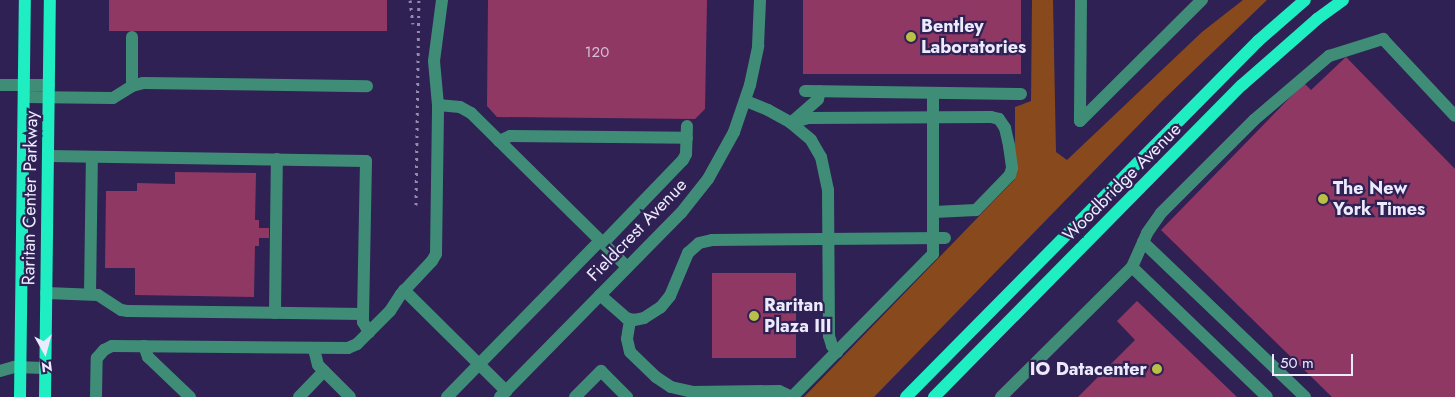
<!DOCTYPE html>
<html>
<head>
<meta charset="utf-8">
<style>
  body { margin:0 }
  #map { position:relative; width:1455px; height:397px; overflow:hidden; background:#2f2154; font-family:Jost,sans-serif }
  div>[style] { position:absolute }
  .forest>* { inset:0; background:#88491d }
  .building>* { inset:0; background:#903864; transform-origin:0 0 }
  .minor>* { height:12px; margin:-6px; padding:0 6px; transform-origin:6px; border-radius:6px; background:#3f8d77 }
  .major>* { height:12px; margin:-6px; padding:0 6px; transform-origin:6px; border-radius:6px; background:#1eeec1 }
  .rail>* { height:3px; margin-top:-1.5px; transform-origin:0; background:repeating-linear-gradient(90deg,#948cae 0 2.5px,transparent 0 7.5px) }
  .dots>* { width:14px; height:14px; translate:-50% -50%; box-sizing:border-box; border:2px solid #2f2154; border-radius:50% }
  span { translate:-50% -50%; white-space:nowrap; text-align:center; line-height:1.15; -webkit-text-stroke:4.5px #2f2154; paint-order:stroke }
  .number-label { font-size:15px; color:#d5bed7 }
  .number-label span { -webkit-text-stroke-width:0 }
  .poi-label { font-size:18px; color:#eceafd; font-weight:700 }
  .left { translate:0 -50%; text-align:left }
  .right { translate:-100% -50%; text-align:right }
  .street-label { font-size:18px; color:#eceafd }
  .north { position:absolute; left:20px; top:327px; width:50px; height:50px; -webkit-text-stroke:4px #2f2154; paint-order:stroke; rotate:173deg; font-size:14px; font-weight:700; line-height:20px; text-align:center; color:#eceafd }
  .north::after { content:''; display:block; margin:auto; width:18px; height:22px; background:#eceafd; clip-path:polygon(50% 0,100% 100%,50% 72%,0 100%) }
  .scale { position:absolute; left:1272px; top:354px; width:81px; height:22px; box-sizing:border-box; border:2px solid #eceafd; border-top:0; padding-left:6px; font-size:15px; line-height:18px; white-space:nowrap; color:#eceafd; -webkit-text-stroke:4px #2f2154; paint-order:stroke }
</style>
</head>
<body>
<div id="map">
  <div class="forest">
    <div style="clip-path:polygon(1032px 0,1053px 0,1056px 152px,1067px 160px,1202px 32px,1243px 0,1267px 0,1162px 101px,874px 397px,804px 397px,1015px 179px,1015px 107px,1031px 101px)"></div>
  </div>
  <div class="building">
    <div style="left:109px;top:0;width:278px;height:31px"></div>
    <div style="clip-path:polygon(488px 0,707px 0,705px 109px,695px 119px,497px 117px,487px 106px)"></div>
    <div style="left:803px;top:0;width:218px;height:74px"></div>
    <div style="clip-path:polygon(1346px 57px,1455px 169px,1455px 397px,1332px 397px,1161px 230px,1304px 83px,1311px 90px)"></div>
    <div style="clip-path:polygon(175px 172px,256px 173px,255px 220px,259px 220px,259px 228px,269px 228px,269px 238px,259px 238px,259px 246px,255px 246px,254px 297px,135px 295px,135px 268px,105px 268px,106px 191px,137px 191px,137px 183px,175px 184px)"></div>
    <div style="left:796px;top:273px;width:85px;height:84px;rotate:90deg"></div>
    <div style="clip-path:polygon(1137px 301px,1237px 397px,1078px 397px,1135px 340px,1117px 321px)"></div>
  </div>
  <div class="minor">
    <div style="left:1081px;top:0;width:121px;rotate:90.5deg"></div>
    <div style="left:1080px;top:121px;width:172px;rotate:-44.8deg"></div>
    <div style="left:0;top:85px;width:49px"></div>
    <div style="left:132px;top:86px;width:49px;rotate:-90deg"></div>
    <div style="left:805px;top:91px;width:216px;rotate:0.8deg"></div>
    <div style="left:24px;top:97px;width:89px;rotate:0.6deg"></div>
    <div style="left:113px;top:98px;width:22px;rotate:-32deg"></div>
    <div style="left:132px;top:86px;width:11px;rotate:-15deg"></div>
    <div style="left:143px;top:83px;width:224px;rotate:0.8deg"></div>
    <div style="left:746px;top:101px;width:24px;rotate:22deg"></div>
    <div style="left:768px;top:110px;width:26px;rotate:29deg"></div>
    <div style="left:791px;top:123px;width:26px;rotate:40deg"></div>
    <div style="left:811px;top:140px;width:20px;rotate:60deg"></div>
    <div style="left:821px;top:157px;width:34px;rotate:78deg"></div>
    <div style="left:828px;top:190px;width:146px;rotate:89.6deg"></div>
    <div style="left:829px;top:336px;width:10px;rotate:73deg"></div>
    <div style="left:832px;top:346px;width:8px;rotate:50deg"></div>
    <div style="left:438px;top:105px;width:22px;rotate:5deg"></div>
    <div style="left:460px;top:107px;width:13px;rotate:29deg"></div>
    <div style="left:471px;top:113px;width:219px;rotate:44.6deg"></div>
    <div style="left:793px;top:121px;width:33px;rotate:-41deg"></div>
    <div style="left:818px;top:99px;width:8px;rotate:-76deg"></div>
    <div style="left:791px;top:123px;width:19px;rotate:-16deg"></div>
    <div style="left:809px;top:118px;width:182px;rotate:-0.3deg"></div>
    <div style="left:991px;top:117px;width:8px;rotate:14deg"></div>
    <div style="left:999px;top:119px;width:11px;rotate:56deg"></div>
    <div style="left:1005px;top:128px;width:18px;rotate:77deg"></div>
    <div style="left:1009px;top:146px;width:22px;rotate:82deg"></div>
    <div style="left:1012px;top:168px;width:7px;rotate:106deg"></div>
    <div style="left:1010px;top:175px;width:49px;rotate:134.2deg"></div>
    <div style="left:976px;top:210px;width:42px;rotate:177.3deg"></div>
    <div style="left:499px;top:141px;width:12px;rotate:-24deg"></div>
    <div style="left:510px;top:136px;width:177px;rotate:0.6deg"></div>
    <div style="left:48px;top:156px;width:318px;rotate:0.9deg"></div>
    <div style="left:366px;top:161px;width:161px;rotate:91.1deg"></div>
    <div style="left:363px;top:322px;width:12px;rotate:59deg"></div>
    <div style="left:1143px;top:242px;width:224px;rotate:43.7deg"></div>
    <div style="left:603px;top:243px;width:115px;rotate:-46.1deg"></div>
    <div style="left:683px;top:160px;width:7px;rotate:-63deg"></div>
    <div style="left:686px;top:154px;width:28px;rotate:-88deg"></div>
    <div style="left:1132px;top:267px;width:37px;rotate:-66deg"></div>
    <div style="left:1147px;top:233px;width:24px;rotate:-55deg"></div>
    <div style="left:1161px;top:213px;width:132px;rotate:-45deg"></div>
    <div style="left:1254px;top:120px;width:99px;rotate:-40.5deg"></div>
    <div style="left:1329px;top:56px;width:57px;rotate:-17.5deg"></div>
    <div style="left:1383px;top:39px;width:105px;rotate:46.9deg"></div>
    <div style="left:404px;top:290px;width:144px;rotate:44.7deg"></div>
    <div style="left:46px;top:293px;width:52px;rotate:2.2deg"></div>
    <div style="left:98px;top:295px;width:27px;rotate:33deg"></div>
    <div style="left:121px;top:310px;width:6px;rotate:9deg"></div>
    <div style="left:127px;top:311px;width:236px;rotate:0.7deg"></div>
    <div style="left:90px;top:294px;width:137px;rotate:-89.2deg"></div>
    <div style="left:600px;top:295px;width:35px;rotate:41deg"></div>
    <div style="left:626px;top:318px;width:8px;rotate:14deg"></div>
    <div style="left:634px;top:320px;width:10px;rotate:-11deg"></div>
    <div style="left:644px;top:318px;width:20px;rotate:-33deg"></div>
    <div style="left:661px;top:307px;width:14px;rotate:-51deg"></div>
    <div style="left:670px;top:296px;width:47px;rotate:-67.3deg"></div>
    <div style="left:688px;top:253px;width:15px;rotate:-42deg"></div>
    <div style="left:699px;top:243px;width:13px;rotate:-13deg"></div>
    <div style="left:712px;top:240px;width:233px;rotate:-0.5deg"></div>
    <div style="left:275px;top:313px;width:154px;rotate:-89.3deg"></div>
    <div style="left:630px;top:320px;width:19px;rotate:99deg"></div>
    <div style="left:627px;top:339px;width:13px;rotate:77deg"></div>
    <div style="left:630px;top:352px;width:36px;rotate:44deg"></div>
    <div style="left:656px;top:377px;width:18px;rotate:34deg"></div>
    <div style="left:671px;top:387px;width:22px;rotate:13deg"></div>
    <div style="left:692px;top:392px;width:87px;rotate:-0.7deg"></div>
    <div style="left:779px;top:391px;width:14px;rotate:25deg"></div>
    <div style="left:144px;top:346px;width:12px;rotate:70deg"></div>
    <div style="left:148px;top:357px;width:58px;rotate:43.6deg"></div>
    <div style="left:314px;top:349px;width:16px;rotate:76deg"></div>
    <div style="left:318px;top:365px;width:45px;rotate:45deg"></div>
    <div style="left:0;top:371px;width:15px;rotate:-16deg"></div>
    <div style="left:14px;top:367px;width:31px;rotate:2deg"></div>
    <div style="left:96px;top:397px;width:39px;rotate:-89deg"></div>
    <div style="left:97px;top:358px;width:11px;rotate:-49deg"></div>
    <div style="left:104px;top:350px;width:9px;rotate:-27deg"></div>
    <div style="left:112px;top:346px;width:236px;rotate:0.5deg"></div>
    <div style="left:348px;top:348px;width:10px;rotate:-24deg"></div>
    <div style="left:357px;top:344px;width:47px;rotate:-45deg"></div>
    <div style="left:390px;top:311px;width:20px;rotate:-57deg"></div>
    <div style="left:401px;top:294px;width:45px;rotate:-46.8deg"></div>
    <div style="left:432px;top:261px;width:8px;rotate:-60deg"></div>
    <div style="left:436px;top:254px;width:149px;rotate:-89.2deg"></div>
    <div style="left:438px;top:105px;width:44px;rotate:-95.2deg"></div>
    <div style="left:434px;top:61px;width:62px;rotate:-82.5deg"></div>
    <div style="left:299px;top:397px;width:36px;rotate:-46deg"></div>
    <div style="left:447px;top:397px;width:219px;rotate:-45.6deg"></div>
    <div style="left:500px;top:397px;width:258px;rotate:-45.5deg"></div>
    <div style="left:681px;top:213px;width:43px;rotate:-51.5deg"></div>
    <div style="left:708px;top:179px;width:54px;rotate:-61deg"></div>
    <div style="left:734px;top:132px;width:50px;rotate:-71.2deg"></div>
    <div style="left:750px;top:85px;width:40px;rotate:-78deg"></div>
    <div style="left:758px;top:46px;width:46px;rotate:-87.5deg"></div>
    <div style="left:575px;top:397px;width:37px;rotate:-45deg"></div>
    <div style="left:601px;top:371px;width:37px;rotate:45deg"></div>
    <div style="left:792px;top:397px;width:201px;rotate:-45.4deg"></div>
    <div style="left:933px;top:254px;width:161px;rotate:-90deg"></div>
    <div style="left:1001px;top:397px;width:185px;rotate:-44.8deg"></div>
    <div style="left:1132px;top:267px;width:187px;rotate:43.9deg"></div>
  </div>
  <div class="major">
    <div style="left:20px;top:397px;width:397px;rotate:-89.3deg"></div>
    <div style="left:45px;top:397px;width:397px;rotate:-89.3deg"></div>
    <div style="left:906px;top:397px;width:501px;rotate:-45.32deg"></div>
    <div style="left:1258px;top:41px;width:62px;rotate:-41.1deg"></div>
    <div style="left:934px;top:397px;width:438px;rotate:-45.4deg"></div>
    <div style="left:1242px;top:85px;width:100px;rotate:-41.3deg"></div>
    <div style="left:1317px;top:19px;width:32px;rotate:-36deg"></div>
  </div>
  <div class="rail">
    <div style="left:410px;top:0;width:24px;rotate:83deg"></div>
    <div style="left:416px;top:205px;width:205px;rotate:-89.2deg"></div>
  </div>
  <div class="dots">
    <div style="left:911px;top:37px;background:#bac046"></div>
    <div style="left:1323px;top:199px;background:#bac046"></div>
    <div style="left:754px;top:316px;background:#bac046"></div>
    <div style="left:1157px;top:369px;background:#bac046"></div>
  </div>
  <div class="number-label">
    <span style="left:597px;top:53px">120</span>
  </div>
  <div class="poi-label">
    <span class="left" style="left:921px;top:37px">Bentley<br>Laboratories</span>
    <span class="left" style="left:1333px;top:199px">The New<br>York Times</span>
    <span class="left" style="left:764px;top:316px">Raritan<br>Plaza III</span>
    <span class="right" style="left:1147px;top:369px">IO Datacenter</span>
  </div>
  <div class="street-label">
    <span style="left:1122px;top:182px;rotate:-45deg">Woodbridge Avenue</span>
    <span style="left:30px;top:198px;rotate:-89deg">Raritan Center Parkway</span>
    <span style="left:637px;top:230px;rotate:-46deg">Fieldcrest Avenue</span>
  </div>
  <div class="north">N</div>
  <div class="scale">50 m</div>
</div>
</body>
</html>
